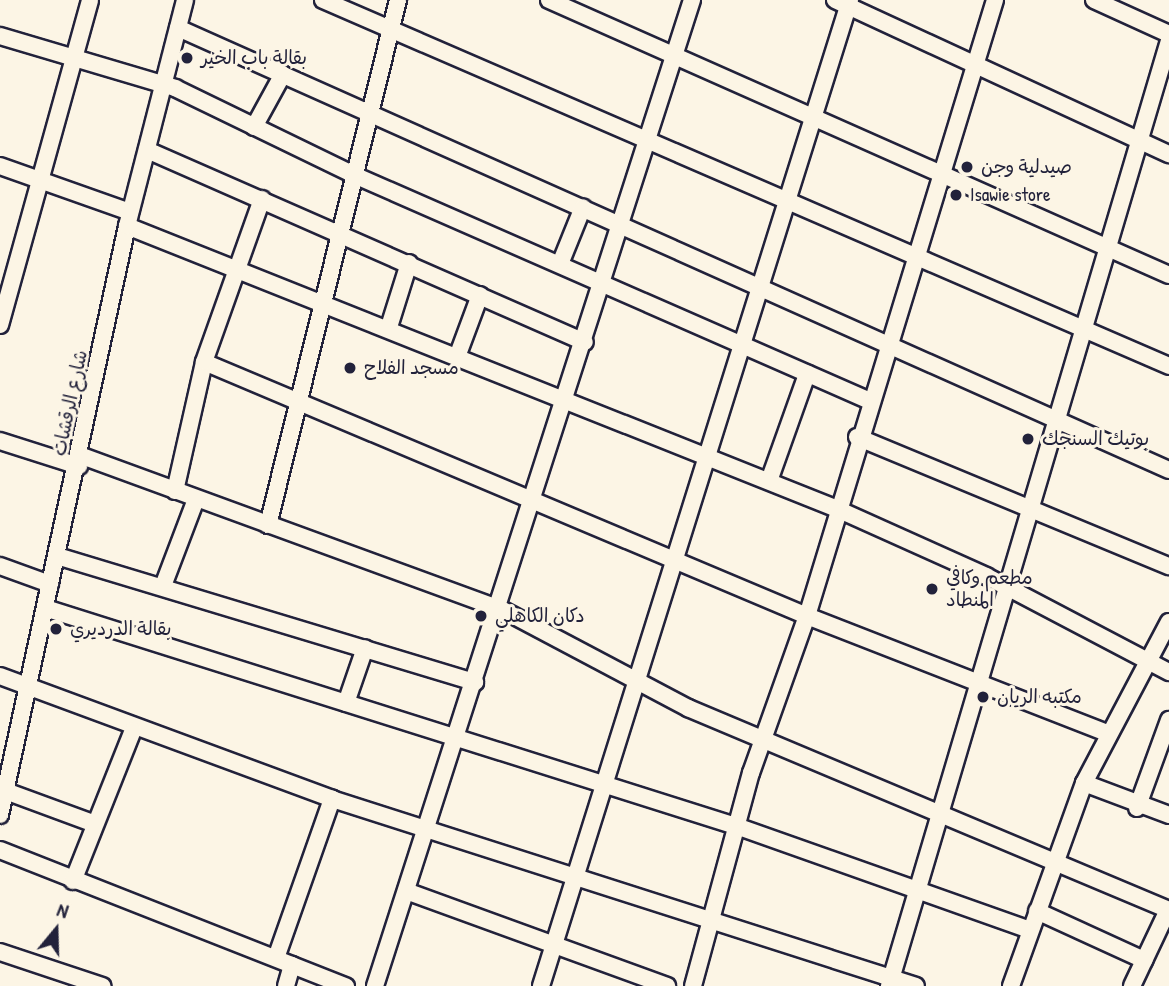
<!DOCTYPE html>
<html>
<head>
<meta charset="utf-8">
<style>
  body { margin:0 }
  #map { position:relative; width:1169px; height:986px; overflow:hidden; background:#fcf5e5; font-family:"Patrick Hand","Playpen Sans Arabic",sans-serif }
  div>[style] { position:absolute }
  .roads { filter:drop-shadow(2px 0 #22223b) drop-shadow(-2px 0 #22223b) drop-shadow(0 2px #22223b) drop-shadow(0 -2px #22223b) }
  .minor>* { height:16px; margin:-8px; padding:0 8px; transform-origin:8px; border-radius:8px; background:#fcf5e5 }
  .dots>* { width:19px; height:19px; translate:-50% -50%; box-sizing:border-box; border:4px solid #fcf5e5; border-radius:50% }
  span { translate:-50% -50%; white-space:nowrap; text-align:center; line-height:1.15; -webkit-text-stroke:6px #fcf5e5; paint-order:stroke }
  .poi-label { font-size:19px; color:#22223b }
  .left { translate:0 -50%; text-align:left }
  .street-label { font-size:19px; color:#22223b }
  .north { position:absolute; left:21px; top:895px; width:70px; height:70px; -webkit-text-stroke:5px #fcf5e5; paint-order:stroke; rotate:19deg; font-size:19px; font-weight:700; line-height:28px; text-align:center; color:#22223b }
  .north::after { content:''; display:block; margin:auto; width:24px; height:32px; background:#22223b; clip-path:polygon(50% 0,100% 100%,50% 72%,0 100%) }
</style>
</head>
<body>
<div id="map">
  <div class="roads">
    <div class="minor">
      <div style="left:323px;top:0;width:922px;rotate:23.39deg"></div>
      <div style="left:549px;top:0;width:678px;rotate:23.92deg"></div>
      <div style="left:835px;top:0;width:368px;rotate:24.8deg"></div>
      <div style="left:1094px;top:0;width:82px;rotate:24.4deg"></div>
      <div style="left:178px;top:28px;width:1085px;rotate:24.04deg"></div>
      <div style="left:0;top:36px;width:183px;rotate:16.5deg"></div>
      <div style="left:175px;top:88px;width:199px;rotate:25.9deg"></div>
      <div style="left:354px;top:175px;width:563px;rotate:23.65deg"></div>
      <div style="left:254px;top:127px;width:60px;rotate:-61.3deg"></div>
      <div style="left:147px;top:150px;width:478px;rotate:23.7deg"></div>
      <div style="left:0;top:166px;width:138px;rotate:19.5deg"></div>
      <div style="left:127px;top:226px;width:762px;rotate:21.72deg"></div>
      <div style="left:835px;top:508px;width:166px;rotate:24.2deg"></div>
      <div style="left:986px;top:576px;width:207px;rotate:27.7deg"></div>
      <div style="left:560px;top:264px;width:61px;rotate:-68deg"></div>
      <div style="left:0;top:325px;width:337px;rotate:-74.5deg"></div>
      <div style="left:389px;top:327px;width:67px;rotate:-72.6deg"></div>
      <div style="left:457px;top:357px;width:66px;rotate:-69.6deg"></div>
      <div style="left:204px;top:362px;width:654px;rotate:22.84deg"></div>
      <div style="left:807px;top:616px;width:324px;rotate:21.3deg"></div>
      <div style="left:857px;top:437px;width:338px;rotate:22.5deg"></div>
      <div style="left:0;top:441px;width:83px;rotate:17.6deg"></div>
      <div style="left:82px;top:456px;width:446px;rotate:20.1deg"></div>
      <div style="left:501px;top:609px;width:212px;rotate:27.9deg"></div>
      <div style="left:688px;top:708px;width:522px;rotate:22.78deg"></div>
      <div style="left:769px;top:481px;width:114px;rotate:-70.4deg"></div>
      <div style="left:175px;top:491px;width:132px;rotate:-77.3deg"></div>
      <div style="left:204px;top:362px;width:173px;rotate:-70.4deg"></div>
      <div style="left:268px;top:525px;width:541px;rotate:-76.09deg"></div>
      <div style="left:57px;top:556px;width:437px;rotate:16.8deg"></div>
      <div style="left:0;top:566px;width:53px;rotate:19.8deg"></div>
      <div style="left:163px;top:586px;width:93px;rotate:-69.2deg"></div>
      <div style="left:45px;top:608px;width:728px;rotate:17.51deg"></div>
      <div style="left:739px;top:827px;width:309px;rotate:19.5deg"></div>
      <div style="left:0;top:676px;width:354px;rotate:20.3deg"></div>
      <div style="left:332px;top:799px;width:613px;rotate:17.76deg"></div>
      <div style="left:346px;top:703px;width:58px;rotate:-70.9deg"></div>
      <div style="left:1084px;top:783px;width:91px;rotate:20.6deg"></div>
      <div style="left:0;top:789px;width:101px;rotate:20.2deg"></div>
      <div style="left:1137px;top:808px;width:94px;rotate:-70deg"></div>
      <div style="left:0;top:815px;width:603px;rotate:-77.83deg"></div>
      <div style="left:127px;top:226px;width:233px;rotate:-75.6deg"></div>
      <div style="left:0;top:850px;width:372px;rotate:21.5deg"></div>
      <div style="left:73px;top:881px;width:162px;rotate:-68.3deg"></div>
      <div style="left:406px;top:891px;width:278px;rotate:20deg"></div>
      <div style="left:1037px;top:911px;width:118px;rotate:24.6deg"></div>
      <div style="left:0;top:952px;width:108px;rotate:18.4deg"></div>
      <div style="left:276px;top:958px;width:169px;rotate:-70.6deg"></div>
      <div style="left:286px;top:986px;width:22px;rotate:-74deg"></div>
      <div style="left:375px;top:986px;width:1036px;rotate:-72.18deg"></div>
      <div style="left:541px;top:986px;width:1033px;rotate:-72.6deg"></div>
      <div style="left:693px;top:986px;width:221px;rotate:-74.8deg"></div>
      <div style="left:751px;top:773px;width:167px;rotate:-70.4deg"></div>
      <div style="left:807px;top:616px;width:644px;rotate:-73.03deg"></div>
      <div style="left:889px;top:986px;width:986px;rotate:-73.5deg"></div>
      <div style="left:1011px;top:986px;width:216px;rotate:-70.2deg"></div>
      <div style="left:1084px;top:783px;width:182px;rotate:-62.2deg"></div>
      <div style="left:1132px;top:986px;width:84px;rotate:-64.7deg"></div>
    </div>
  </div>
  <div class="dots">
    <div style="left:187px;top:58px;background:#22223b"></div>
    <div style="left:967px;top:167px;background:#22223b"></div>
    <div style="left:956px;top:195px;background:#22223b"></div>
    <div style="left:350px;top:368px;background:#22223b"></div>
    <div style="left:1028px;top:439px;background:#22223b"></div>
    <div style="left:932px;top:589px;background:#22223b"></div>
    <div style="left:481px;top:616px;background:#22223b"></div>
    <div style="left:56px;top:629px;background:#22223b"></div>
    <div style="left:983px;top:697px;background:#22223b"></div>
  </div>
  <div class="poi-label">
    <span class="left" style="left:201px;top:58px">بقالة باب الخير</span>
    <span class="left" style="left:981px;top:167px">صيدلية وجن</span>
    <span class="left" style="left:970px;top:195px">Isawie store</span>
    <span class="left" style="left:364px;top:368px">مسجد الفلاح</span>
    <span class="left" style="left:1042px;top:439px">بوتيك السنجك</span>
    <span class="left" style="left:946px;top:589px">مطعم وكافي<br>المنطاد</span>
    <span class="left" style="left:495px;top:616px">دكان الكاهلي</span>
    <span class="left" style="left:70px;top:629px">بقالة الدرديري</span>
    <span class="left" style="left:997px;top:697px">مكتبه الريان</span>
  </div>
  <div class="street-label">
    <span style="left:70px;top:403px;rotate:-78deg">شارع الرقشات</span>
  </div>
  <div class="north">N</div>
</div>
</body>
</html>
